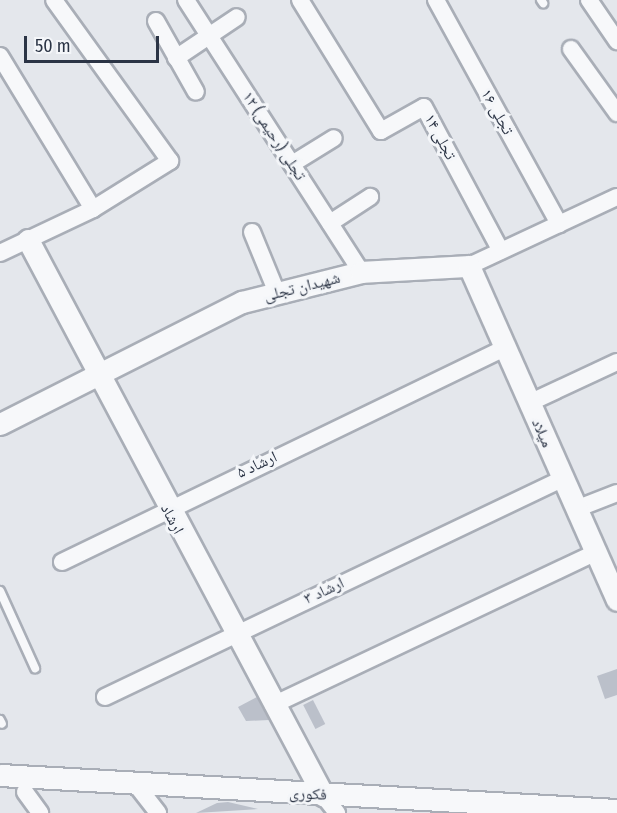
<!DOCTYPE html>
<html>
<head>
<meta charset="utf-8">
<style>
  body { margin:0 }
  #map { position:relative; width:617px; height:813px; overflow:hidden; background:#e4e7ec; font-family:"Fira Sans Condensed","Noto Naskh Arabic",sans-serif }
  div>[style] { position:absolute }
  .building>* { inset:0; background:#bbc0ca; transform-origin:0 0 }
  .roads { filter:drop-shadow(2px 0 #a9aeb7) drop-shadow(-2px 0 #a9aeb7) drop-shadow(0 2px #a9aeb7) drop-shadow(0 -2px #a9aeb7) }
  .service>* { height:8px; margin:-4px; padding:0 4px; transform-origin:4px; border-radius:4px; background:#f7f8fa }
  .minor>* { height:16px; margin:-8px; padding:0 8px; transform-origin:8px; border-radius:8px; background:#f7f8fa }
  .tertiary>* { height:21px; margin:-10.5px; padding:0 10.5px; transform-origin:10.5px; border-radius:10.5px; background:#f7f8fa }
  span { translate:-50% -50%; white-space:nowrap; text-align:center; line-height:1.15; -webkit-text-stroke:6px #f4f6f9; paint-order:stroke }
  .street-label { font-size:16px; color:#2b3445 }
  .scale { position:absolute; left:24px; top:36px; width:135px; height:27px; box-sizing:border-box; border:3px solid #2b3445; border-top:0; padding-left:8px; font-size:18px; line-height:21px; white-space:nowrap; color:#2b3445; -webkit-text-stroke:4px #f4f6f9; paint-order:stroke }
</style>
</head>
<body>
<div id="map">
  <div class="building">
    <div style="clip-path:polygon(617px 669px,617px 695px,605px 699px,597px 676px)"></div>
    <div style="clip-path:polygon(257px 697px,269px 720px,246px 721px,238px 707px)"></div>
    <div style="left:313px;top:700px;width:27px;height:11px;rotate:63deg"></div>
    <div style="clip-path:polygon(228px 802px,258px 809px,196px 813px,217px 803px)"></div>
  </div>
  <div class="roads">
    <div class="service">
      <div style="left:541px;top:0;width:4px;rotate:56deg"></div>
      <div style="left:0;top:591px;width:85px;rotate:65.6deg"></div>
      <div style="left:0;top:720px;width:4px;rotate:63deg"></div>
    </div>
    <div class="minor">
      <div style="left:186px;top:0;width:323px;rotate:57.2deg"></div>
      <div style="left:300px;top:0;width:154px;rotate:58.3deg"></div>
      <div style="left:381px;top:131px;width:49px;rotate:-29.2deg"></div>
      <div style="left:424px;top:107px;width:163px;rotate:61.9deg"></div>
      <div style="left:436px;top:0;width:256px;rotate:61.2deg"></div>
      <div style="left:589px;top:0;width:50px;rotate:55.7deg"></div>
      <div style="left:156px;top:21px;width:81px;rotate:60.6deg"></div>
      <div style="left:571px;top:49px;width:79px;rotate:54.3deg"></div>
      <div style="left:0;top:56px;width:179px;rotate:58.7deg"></div>
      <div style="left:176px;top:58px;width:73px;rotate:-33.9deg"></div>
      <div style="left:292px;top:164px;width:49px;rotate:-31.8deg"></div>
      <div style="left:330px;top:223px;width:48px;rotate:-33deg"></div>
      <div style="left:252px;top:232px;width:66px;rotate:67.7deg"></div>
      <div style="left:0;top:253px;width:103px;rotate:-25.3deg"></div>
      <div style="left:93px;top:209px;width:91px;rotate:-31.9deg"></div>
      <div style="left:170px;top:161px;width:198px;rotate:-125.8deg"></div>
      <div style="left:469px;top:266px;width:163px;rotate:-25deg"></div>
      <div style="left:529px;top:403px;width:97px;rotate:-25deg"></div>
      <div style="left:576px;top:509px;width:44px;rotate:-21.3deg"></div>
      <div style="left:62px;top:562px;width:492px;rotate:-25.8deg"></div>
      <div style="left:105px;top:697px;width:506px;rotate:-25.5deg"></div>
      <div style="left:273px;top:705px;width:356px;rotate:-25.3deg"></div>
      <div style="left:134px;top:782px;width:39px;rotate:52deg"></div>
      <div style="left:25px;top:792px;width:26px;rotate:54deg"></div>
      <div style="left:323px;top:795px;width:23px;rotate:52deg"></div>
    </div>
    <div class="tertiary">
      <div style="left:28px;top:240px;width:629px;rotate:62.01deg"></div>
      <div style="left:0;top:424px;width:271px;rotate:-26.8deg"></div>
      <div style="left:242px;top:302px;width:123px;rotate:-14.1deg"></div>
      <div style="left:361px;top:272px;width:108px;rotate:-3.2deg"></div>
      <div style="left:469px;top:266px;width:365px;rotate:66.1deg"></div>
      <div style="left:0;top:775px;width:618px;rotate:3.25deg"></div>
    </div>
  </div>
  <div class="street-label">
    <span style="left:497px;top:112px;rotate:61deg">۱۶ تجلی</span>
    <span style="left:274px;top:136px;rotate:57deg">۱۲ تجلی (رحیمی)</span>
    <span style="left:440px;top:137px;rotate:62deg">تجلی ۱۴</span>
    <span style="left:302px;top:287px;rotate:-14deg">شهیدان تجلی</span>
    <span style="left:542px;top:433px;rotate:66deg">میلاد</span>
    <span style="left:257px;top:465px;rotate:-25deg">۵ ارشاد</span>
    <span style="left:172px;top:519px;rotate:62deg">ارشاد</span>
    <span style="left:324px;top:591px;rotate:-25deg">۳ ارشاد</span>
    <span style="left:308px;top:794px;rotate:3deg">فکوری</span>
  </div>
  <div class="scale">50 m</div>
</div>
</body>
</html>
